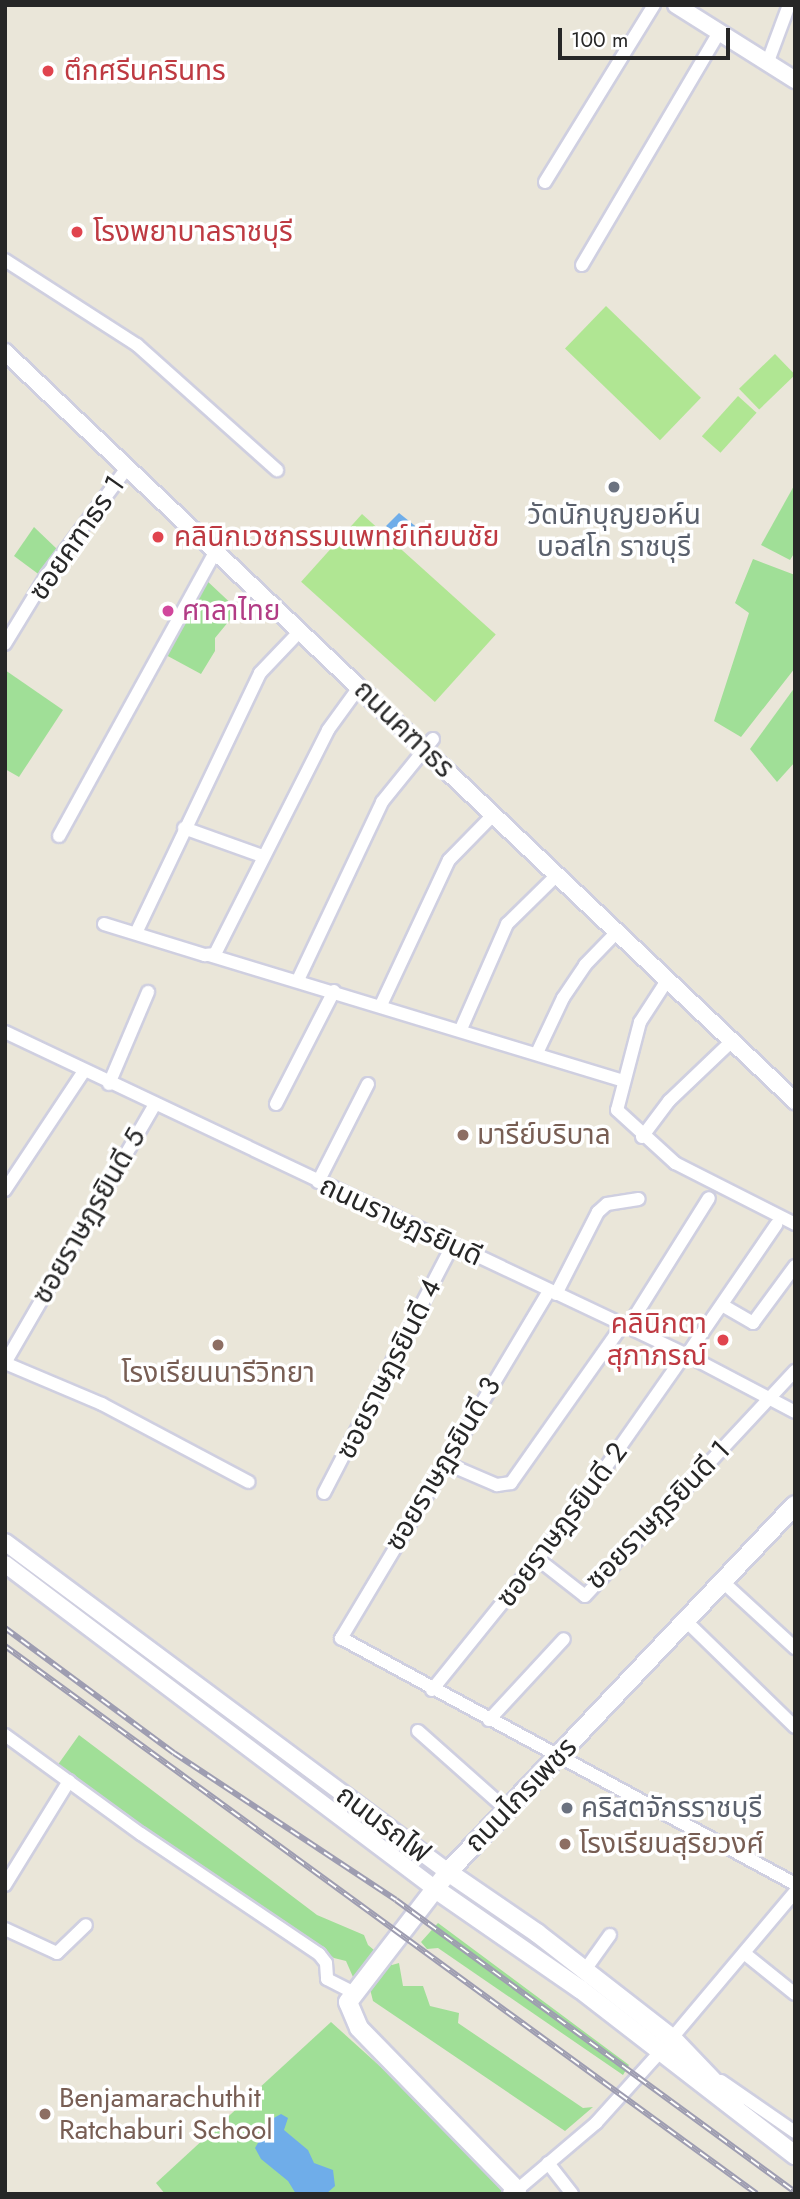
<!DOCTYPE html>
<html>
<head>
<meta charset="utf-8">
<style>
  body { margin:0 }
  #map { position:relative; width:800px; height:2199px; overflow:hidden; background:#eae6d9; font-family:Jost,"Noto Sans Thai",sans-serif }
  div>[style] { position:absolute }
  .green>* { inset:0; background:#a0df97 }
  .pitch>* { inset:0; background:#b0e693; transform-origin:0 0 }
  .water>* { inset:0; background:#6fade9 }
  .roads { filter:drop-shadow(2px 0 #cfcfe0) drop-shadow(-2px 0 #cfcfe0) drop-shadow(0 2px #cfcfe0) drop-shadow(0 -2px #cfcfe0) }
  .minor>* { height:12px; margin:-6px; padding:0 6px; transform-origin:6px; border-radius:6px; background:#fff }
  .tertiary>* { height:16px; margin:-8px; padding:0 8px; transform-origin:8px; border-radius:8px; background:#fff }
  .secondary>* { height:18px; margin:-9px; padding:0 9px; transform-origin:9px; border-radius:9px; background:#fff }
  .rail>* { height:6px; margin-top:-3px; transform-origin:0; background:repeating-linear-gradient(90deg,#fff 0 10px,#9e9db1 0 20px); box-sizing:border-box; border-block:2px solid #9e9db1 }
  .dots>* { width:19px; height:19px; translate:-50% -50%; box-sizing:border-box; border:4px solid #fff; border-radius:50% }
  span { translate:-50% -50%; white-space:nowrap; text-align:center; line-height:1.15; -webkit-text-stroke:7px #fff; paint-order:stroke }
  .health-label { font-size:28px; color:#be3a42 }
  .left { translate:0 -50%; text-align:left }
  .right { translate:-100% -50%; text-align:right }
  .worship-label { font-size:28px; color:#5b616d }
  .street-label { font-size:28px; color:#272727 }
  .hotel-label { font-size:28px; color:#b23c85 }
  .education-label { font-size:28px; color:#785e54 }
  .frame { position:absolute; inset:0; border:7px solid #272727; pointer-events:none }
  .scale { position:absolute; left:558px; top:28px; width:172px; height:32px; box-sizing:border-box; border:4px solid #272727; border-top:0; padding-left:9px; font-size:21px; line-height:24px; white-space:nowrap; color:#272727; -webkit-text-stroke:5px #fff; paint-order:stroke }
</style>
</head>
<body>
<div id="map">
  <div class="green">
    <div style="clip-path:polygon(795px 484px,795px 552px,790px 560px,761px 545px)"></div>
    <div style="clip-path:polygon(34px 527px,58px 550px,41px 576px,14px 556px)"></div>
    <div style="clip-path:polygon(753px 559px,795px 575px,795px 668px,741px 737px,714px 721px,749px 613px,735px 603px)"></div>
    <div style="clip-path:polygon(205px 579px,238px 610px,215px 638px,215px 651px,201px 674px,164px 654px)"></div>
    <div style="clip-path:polygon(5px 670px,63px 710px,19px 777px,5px 769px)"></div>
    <div style="clip-path:polygon(795px 687px,795px 762px,777px 782px,750px 749px)"></div>
    <div style="clip-path:polygon(79px 1735px,317px 1915px,364px 1935px,368px 1945px,392px 1965px,399px 1963px,403px 1986px,423px 1986px,430px 2006px,459px 2013px,458px 2023px,583px 2108px,593px 2107px,565px 2131px,373px 2001px,370px 1989px,353px 1977px,346px 1961px,334px 1958px,57px 1766px)"></div>
    <div style="clip-path:polygon(438px 1923px,629px 2065px,623px 2075px,438px 1948px,427px 1949px,421px 1942px)"></div>
    <div style="clip-path:polygon(331px 2022px,517px 2190px,512px 2194px,165px 2194px,156px 2183px)"></div>
  </div>
  <div class="pitch">
    <div style="left:606px;top:306px;width:132px;height:59px;rotate:44deg"></div>
    <div style="left:775px;top:354px;width:29px;height:50px;rotate:46deg"></div>
    <div style="left:738px;top:396px;width:25px;height:54px;rotate:42deg"></div>
    <div style="left:362px;top:514px;width:180px;height:91px;rotate:42deg"></div>
  </div>
  <div class="water">
    <div style="clip-path:polygon(399px 513px,424px 533px,410px 547px,386px 526px)"></div>
    <div style="clip-path:polygon(281px 2114px,288px 2118px,284px 2130px,308px 2150px,314px 2163px,333px 2170px,335px 2186px,326px 2194px,296px 2194px,288px 2181px,261px 2159px,255px 2148px,272px 2119px)"></div>
  </div>
  <div class="roads">
    <div class="minor">
      <div style="left:767px;top:64px;width:63px;rotate:-69.6deg"></div>
      <div style="left:545px;top:182px;width:208px;rotate:-58.4deg"></div>
      <div style="left:5px;top:260px;width:157px;rotate:32.8deg"></div>
      <div style="left:137px;top:345px;width:188px;rotate:41.8deg"></div>
      <div style="left:582px;top:265px;width:270px;rotate:-59.5deg"></div>
      <div style="left:5px;top:644px;width:81px;rotate:-58.7deg"></div>
      <div style="left:47px;top:575px;width:134px;rotate:-53.2deg"></div>
      <div style="left:184px;top:828px;width:83px;rotate:19.7deg"></div>
      <div style="left:59px;top:836px;width:324px;rotate:-61.2deg"></div>
      <div style="left:104px;top:924px;width:106px;rotate:17.1deg"></div>
      <div style="left:205px;top:955px;width:10px;rotate:-6deg"></div>
      <div style="left:215px;top:954px;width:251px;rotate:-63.2deg"></div>
      <div style="left:328px;top:730px;width:54px;rotate:-54deg"></div>
      <div style="left:136px;top:933px;width:288px;rotate:-64.5deg"></div>
      <div style="left:260px;top:673px;width:59px;rotate:-46.4deg"></div>
      <div style="left:209px;top:955px;width:433px;rotate:16.9deg"></div>
      <div style="left:298px;top:980px;width:197px;rotate:-64.7deg"></div>
      <div style="left:382px;top:802px;width:81px;rotate:-51deg"></div>
      <div style="left:666px;top:982px;width:48px;rotate:123deg"></div>
      <div style="left:640px;top:1022px;width:91px;rotate:104.6deg"></div>
      <div style="left:617px;top:1110px;width:79px;rotate:42.4deg"></div>
      <div style="left:675px;top:1163px;width:135px;rotate:26.9deg"></div>
      <div style="left:381px;top:1005px;width:160px;rotate:-64.9deg"></div>
      <div style="left:449px;top:860px;width:64px;rotate:-45.6deg"></div>
      <div style="left:461px;top:1029px;width:115px;rotate:-66.3deg"></div>
      <div style="left:507px;top:924px;width:70px;rotate:-44.4deg"></div>
      <div style="left:5px;top:1032px;width:755px;rotate:25.34deg"></div>
      <div style="left:687px;top:1355px;width:122px;rotate:27.8deg"></div>
      <div style="left:537px;top:1053px;width:61px;rotate:-64.7deg"></div>
      <div style="left:563px;top:998px;width:40px;rotate:-56deg"></div>
      <div style="left:585px;top:965px;width:45px;rotate:-45.9deg"></div>
      <div style="left:109px;top:1084px;width:100px;rotate:-67deg"></div>
      <div style="left:276px;top:1104px;width:127px;rotate:-62.8deg"></div>
      <div style="left:642px;top:1137px;width:45px;rotate:-53.1deg"></div>
      <div style="left:669px;top:1101px;width:86px;rotate:-43.6deg"></div>
      <div style="left:318px;top:1182px;width:110px;rotate:-63deg"></div>
      <div style="left:5px;top:1190px;width:143px;rotate:-56.4deg"></div>
      <div style="left:549px;top:1291px;width:405px;rotate:120.9deg"></div>
      <div style="left:341px;top:1638px;width:516px;rotate:28.45deg"></div>
      <div style="left:556px;top:1294px;width:92px;rotate:-62.9deg"></div>
      <div style="left:598px;top:1212px;width:12px;rotate:-42deg"></div>
      <div style="left:607px;top:1204px;width:32px;rotate:-9deg"></div>
      <div style="left:722px;top:1305px;width:36px;rotate:30deg"></div>
      <div style="left:753px;top:1323px;width:71px;rotate:-53.6deg"></div>
      <div style="left:628px;top:1327px;width:152px;rotate:-57.9deg"></div>
      <div style="left:687px;top:1355px;width:158px;rotate:-55.6deg"></div>
      <div style="left:5px;top:1363px;width:297px;rotate:-59.9deg"></div>
      <div style="left:5px;top:1363px;width:105px;rotate:22.9deg"></div>
      <div style="left:102px;top:1404px;width:166px;rotate:28deg"></div>
      <div style="left:443px;top:1462px;width:59px;rotate:23.1deg"></div>
      <div style="left:497px;top:1485px;width:14px;rotate:-8deg"></div>
      <div style="left:511px;top:1483px;width:194px;rotate:-54.8deg"></div>
      <div style="left:324px;top:1493px;width:280px;rotate:-62.6deg"></div>
      <div style="left:539px;top:1560px;width:58px;rotate:38deg"></div>
      <div style="left:585px;top:1596px;width:308px;rotate:-47deg"></div>
      <div style="left:723px;top:1582px;width:98px;rotate:42.5deg"></div>
      <div style="left:686px;top:1621px;width:152px;rotate:44.2deg"></div>
      <div style="left:432px;top:1690px;width:213px;rotate:-51.1deg"></div>
      <div style="left:566px;top:1524px;width:208px;rotate:-55deg"></div>
      <div style="left:489px;top:1720px;width:110px;rotate:-47.2deg"></div>
      <div style="left:418px;top:1731px;width:120px;rotate:41.6deg"></div>
      <div style="left:5px;top:1735px;width:168px;rotate:36.1deg"></div>
      <div style="left:141px;top:1834px;width:215px;rotate:34deg"></div>
      <div style="left:319px;top:1954px;width:11px;rotate:52deg"></div>
      <div style="left:326px;top:1963px;width:16px;rotate:86deg"></div>
      <div style="left:327px;top:1979px;width:30px;rotate:27deg"></div>
      <div style="left:5px;top:1885px;width:122px;rotate:-58.4deg"></div>
      <div style="left:5px;top:1929px;width:57px;rotate:24.8deg"></div>
      <div style="left:57px;top:1953px;width:40px;rotate:-44deg"></div>
      <div style="left:744px;top:1953px;width:65px;rotate:38.8deg"></div>
      <div style="left:585px;top:1970px;width:43px;rotate:-54.5deg"></div>
      <div style="left:672px;top:2038px;width:191px;rotate:-49.9deg"></div>
      <div style="left:721px;top:2081px;width:90px;rotate:34.6deg"></div>
      <div style="left:548px;top:2163px;width:39px;rotate:52deg"></div>
      <div style="left:517px;top:2190px;width:104px;rotate:-40.3deg"></div>
      <div style="left:596px;top:2123px;width:96px;rotate:-48deg"></div>
    </div>
    <div class="tertiary">
      <div style="left:676px;top:5px;width:141px;rotate:32.2deg"></div>
      <div style="left:5px;top:352px;width:1089px;rotate:43.47deg"></div>
      <div style="left:5px;top:1542px;width:552px;rotate:36.68deg"></div>
      <div style="left:5px;top:1564px;width:538px;rotate:37.06deg"></div>
    </div>
    <div class="secondary">
      <div style="left:448px;top:1872px;width:108px;rotate:34.4deg"></div>
      <div style="left:537px;top:1933px;width:171px;rotate:37.9deg"></div>
      <div style="left:672px;top:2038px;width:91px;rotate:46.3deg"></div>
      <div style="left:434px;top:1888px;width:178px;rotate:34.7deg"></div>
      <div style="left:580px;top:1989px;width:272px;rotate:37.7deg"></div>
      <div style="left:512px;top:2194px;width:6px;rotate:-39deg"></div>
      <div style="left:517px;top:2190px;width:226px;rotate:-134.3deg"></div>
      <div style="left:359px;top:2028px;width:28px;rotate:-113deg"></div>
      <div style="left:348px;top:2002px;width:164px;rotate:-52.4deg"></div>
      <div style="left:448px;top:1872px;width:505px;rotate:-46.6deg"></div>
    </div>
  </div>
  <div class="rail">
    <div style="left:5px;top:1628px;width:210px;rotate:36.5deg"></div>
    <div style="left:174px;top:1753px;width:266px;rotate:33.5deg"></div>
    <div style="left:396px;top:1900px;width:494px;rotate:36.2deg"></div>
    <div style="left:5px;top:1646px;width:930px;rotate:36.08deg"></div>
  </div>
  <div class="dots">
    <div style="left:48px;top:71px;background:#e0444e"></div>
    <div style="left:77px;top:232px;background:#e0444e"></div>
    <div style="left:614px;top:487px;background:#6b7280"></div>
    <div style="left:158px;top:537px;background:#e0444e"></div>
    <div style="left:168px;top:611px;background:#d1479c"></div>
    <div style="left:463px;top:1135px;background:#8d6e63"></div>
    <div style="left:723px;top:1340px;background:#e0444e"></div>
    <div style="left:218px;top:1345px;background:#8d6e63"></div>
    <div style="left:567px;top:1808px;background:#6b7280"></div>
    <div style="left:565px;top:1844px;background:#8d6e63"></div>
    <div style="left:45px;top:2114px;background:#8d6e63"></div>
  </div>
  <div class="health-label">
    <span class="left" style="left:64px;top:71px">ตึกศรีนครินทร</span>
    <span class="left" style="left:93px;top:232px">โรงพยาบาลราชบุรี</span>
    <span class="left" style="left:174px;top:537px">คลินิกเวชกรรมแพทย์เทียนชัย</span>
    <span class="right" style="left:707px;top:1340px">คลินิกตา<br>สุภาภรณ์</span>
  </div>
  <div class="worship-label">
    <span style="left:614px;top:531px">วัดนักบุญยอห์น<br>บอสโก ราชบุรี</span>
    <span class="left" style="left:581px;top:1808px">คริสตจักรราชบุรี</span>
  </div>
  <div class="street-label">
    <span style="left:77px;top:538px;rotate:-55deg">ซอยคฑาธร 1</span>
    <span style="left:404px;top:729px;rotate:44deg">ถนนคฑาธร</span>
    <span style="left:89px;top:1216px;rotate:-60deg">ซอยราษฎรยินดี 5</span>
    <span style="left:401px;top:1221px;rotate:25deg">ถนนราษฎรยินดี</span>
    <span style="left:389px;top:1369px;rotate:-63deg">ซอยราษฎรยินดี 4</span>
    <span style="left:443px;top:1464px;rotate:-59deg">ซอยราษฎรยินดี 3</span>
    <span style="left:658px;top:1515px;rotate:-46deg">ซอยราษฎรยินดี 1</span>
    <span style="left:562px;top:1525px;rotate:-53deg">ซอยราษฎรยินดี 2</span>
    <span style="left:521px;top:1795px;rotate:-46deg">ถนนไกรเพชร</span>
    <span style="left:383px;top:1824px;rotate:37deg">ถนนรถไฟ</span>
  </div>
  <div class="hotel-label">
    <span class="left" style="left:182px;top:611px">ศาลาไทย</span>
  </div>
  <div class="education-label">
    <span class="left" style="left:477px;top:1135px">มารีย์บริบาล</span>
    <span style="left:218px;top:1373px">โรงเรียนนารีวิทยา</span>
    <span class="left" style="left:579px;top:1844px">โรงเรียนสุริยวงศ์</span>
    <span class="left" style="left:59px;top:2114px">Benjamarachuthit<br>Ratchaburi School</span>
  </div>
  <div class="frame"></div>
  <div class="scale">100 m</div>
</div>
</body>
</html>
